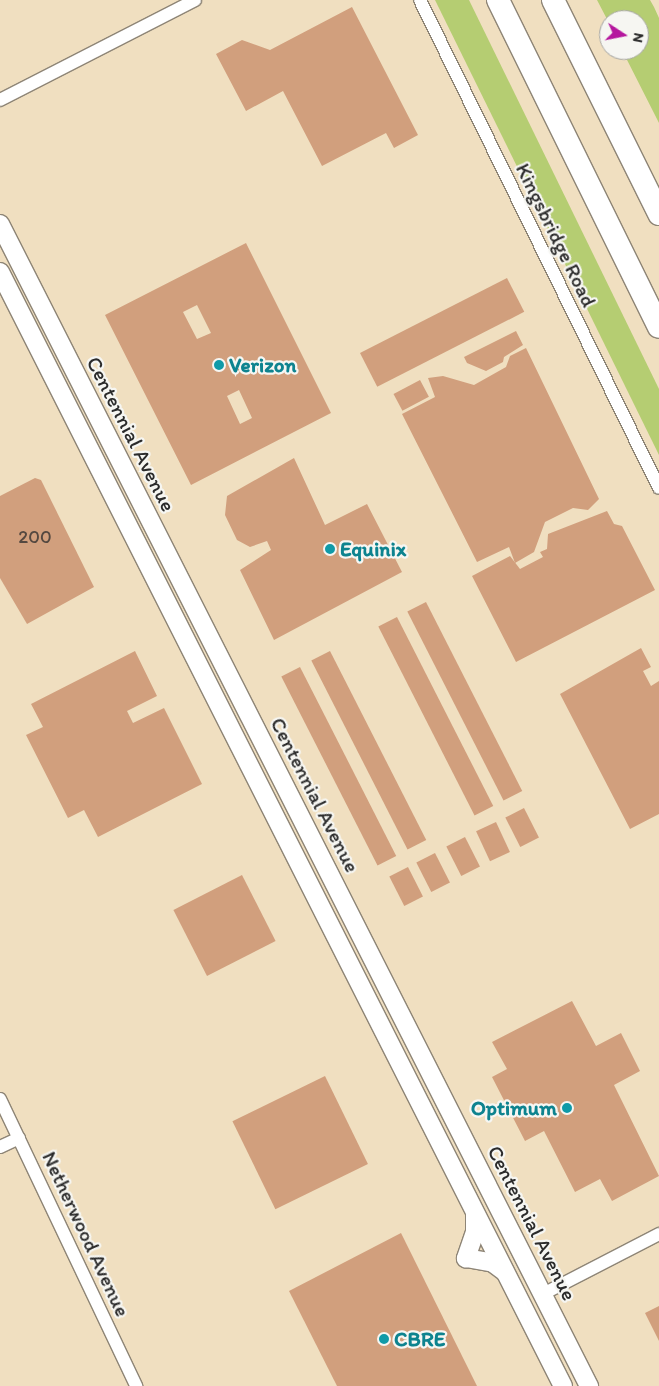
<!DOCTYPE html>
<html>
<head>
<meta charset="utf-8">
<style>
  body { margin:0 }
  #map { position:relative; width:659px; height:1386px; overflow:hidden; background:#f0dfc0; font-family:Itim,sans-serif }
  div>[style] { position:absolute }
  .green>* { inset:0; background:#b5cd72 }
  .building>* { inset:0; background:#d19f7d; transform-origin:0 0 }
  .roads { filter:drop-shadow(1px 0 #8e8576) drop-shadow(-1px 0 #8e8576) drop-shadow(0 1px #8e8576) drop-shadow(0 -1px #8e8576) }
  .street>* { height:12px; margin:-6px; padding:0 6px; transform-origin:6px; border-radius:6px; background:#fff }
  .secondary>* { height:18px; margin:-9px; padding:0 9px; transform-origin:9px; border-radius:9px; background:#fff }
  .highway>* { height:22px; margin:-11px; padding:0 11px; transform-origin:11px; border-radius:11px; background:#fff }
  .dots>* { width:14px; height:14px; translate:-50% -50%; box-sizing:border-box; border:2px solid #f6f6f2; border-radius:50% }
  span { translate:-50% -50%; white-space:nowrap; text-align:center; line-height:1.15; -webkit-text-stroke:4.5px #f6f6f2; paint-order:stroke }
  .number-label { font-size:19px; color:#544840 }
  .number-label span { -webkit-text-stroke-width:0 }
  .street-label { font-size:21px; color:#2b2b2b }
  .culture-label { font-size:21px; color:#0d838f; font-weight:700 }
  .left { translate:0 -50%; text-align:left }
  .right { translate:-100% -50%; text-align:right }
  .north { position:absolute; left:599px; top:10px; width:50px; height:50px; box-sizing:border-box; background:#f6f6f2; border:1px solid #a5a5a2; border-radius:50%; rotate:101deg; font-size:14px; font-weight:700; line-height:20px; text-align:center; color:#2b2b2b }
  .north::after { content:''; display:block; margin:auto; width:18px; height:22px; background:#b5179e; clip-path:polygon(50% 0,100% 100%,50% 72%,0 100%) }
</style>
</head>
<body>
<div id="map">
  <div class="green">
    <div style="clip-path:polygon(435px 0,469px 0,659px 389px,659px 455px)"></div>
    <div style="clip-path:polygon(597px 0,650px 0,654px 7px,659px 18px,659px 123px,622px 50px,639px 50px,639px 20px,609px 23px)"></div>
  </div>
  <div class="building">
    <div style="clip-path:polygon(352px 7px,418px 135px,394px 148px,386px 133px,322px 166px,283px 91px,246px 111px,216px 54px,242px 40px,270px 50px)"></div>
    <div style="clip-path:polygon(evenodd,246px 243px,331px 413px,191px 485px,105px 315px,246px 243px,197px 305px,211px 333px,197px 339px,183px 312px,197px 305px,246px 243px,239px 390px,252px 418px,240px 424px,227px 396px,239px 390px)"></div>
    <div style="left:507px;top:278px;width:38px;height:165px;rotate:63deg"></div>
    <div style="clip-path:polygon(516px 331px,523px 345px,504px 357px,503px 362px,486px 371px,467px 363px,464px 357px)"></div>
    <div style="clip-path:polygon(526px 348px,599px 499px,588px 510px,573px 508px,545px 522px,534px 552px,515px 563px,509px 547px,477px 562px,402px 414px,435px 397px,428px 378px,443px 376px,474px 385px,506px 367px,510px 356px)"></div>
    <div style="left:420px;top:380px;width:19px;height:30px;rotate:62deg"></div>
    <div style="clip-path:polygon(294px 458px,325px 525px,367px 504px,402px 572px,274px 640px,240px 570px,271px 550px,267px 541px,250px 547px,237px 540px,225px 515px,227px 496px)"></div>
    <div style="clip-path:polygon(35px 478px,41px 480px,94px 587px,27px 624px,0 578px,0 496px)"></div>
    <div style="clip-path:polygon(607px 511px,614px 524px,622px 526px,655px 590px,516px 662px,472px 576px,510px 556px,520px 569px,543px 557px,540px 552px,547px 549px,548px 534px)"></div>
    <div style="left:426px;top:602px;width:212px;height:21px;rotate:63deg"></div>
    <div style="left:397px;top:617px;width:212px;height:21px;rotate:63deg"></div>
    <div style="clip-path:polygon(641px 648px,651px 667px,643px 671px,651px 686px,659px 681px,659px 814px,630px 829px,560px 694px)"></div>
    <div style="clip-path:polygon(135px 651px,157px 696px,127px 711px,133px 723px,164px 708px,202px 784px,98px 837px,84px 810px,68px 818px,26px 735px,43px 727px,31px 704px)"></div>
    <div style="left:330px;top:651px;width:212px;height:21px;rotate:63deg"></div>
    <div style="left:300px;top:667px;width:212px;height:21px;rotate:63deg"></div>
    <div style="left:524px;top:808px;width:33px;height:21px;rotate:63deg"></div>
    <div style="left:496px;top:822px;width:33px;height:22px;rotate:65deg"></div>
    <div style="left:465px;top:837px;width:33px;height:21px;rotate:63deg"></div>
    <div style="left:435px;top:853px;width:33px;height:21px;rotate:63deg"></div>
    <div style="left:408px;top:867px;width:33px;height:21px;rotate:63deg"></div>
    <div style="left:242px;top:875px;width:74px;height:77px;rotate:63deg"></div>
    <div style="clip-path:polygon(572px 1001px,596px 1046px,621px 1033px,640px 1071px,614px 1085px,659px 1176px,612px 1201px,600px 1179px,575px 1192px,544px 1131px,525px 1141px,492px 1077px,507px 1069px,492px 1042px)"></div>
    <div style="left:325px;top:1076px;width:98px;height:103px;rotate:64deg"></div>
    <div style="clip-path:polygon(401px 1233px,477px 1386px,337px 1386px,289px 1291px)"></div>
    <div style="clip-path:polygon(659px 1306px,659px 1341px,645px 1313px)"></div>
  </div>
  <div class="roads">
    <div class="street">
      <div style="left:420px;top:0;width:543px;rotate:63.91deg"></div>
      <div style="left:0;top:100px;width:219px;rotate:-27.1deg"></div>
      <div style="left:0;top:1099px;width:318px;rotate:64.6deg"></div>
      <div style="left:0;top:1147px;width:21px;rotate:-25deg"></div>
      <div style="left:543px;top:1294px;width:131px;rotate:-27.3deg"></div>
    </div>
    <div class="secondary">
      <div style="left:0;top:224px;width:1303px;rotate:63.12deg"></div>
      <div style="left:0;top:272px;width:1248px;rotate:63.19deg"></div>
      <div style="left:475px;top:1214px;width:18px;rotate:90deg"></div>
      <div style="left:475px;top:1232px;width:28px;rotate:109deg"></div>
      <div style="left:466px;top:1258px;width:27px;rotate:10deg"></div>
      <div style="left:493px;top:1263px;width:15px;rotate:37deg"></div>
    </div>
    <div class="highway">
      <div style="left:498px;top:0;width:364px;rotate:63.8deg"></div>
      <div style="left:553px;top:0;width:239px;rotate:63.6deg"></div>
    </div>
  </div>
  <div class="dots">
    <div style="left:219px;top:365px;background:#0f9aa8"></div>
    <div style="left:330px;top:549px;background:#0f9aa8"></div>
    <div style="left:567px;top:1108px;background:#0f9aa8"></div>
    <div style="left:384px;top:1339px;background:#0f9aa8"></div>
  </div>
  <div class="number-label">
    <span style="left:35px;top:537px">200</span>
  </div>
  <div class="street-label">
    <span style="left:556px;top:235px;rotate:64deg">Kingsbridge Road</span>
    <span style="left:131px;top:434px;rotate:63deg">Centennial Avenue</span>
    <span style="left:315px;top:795px;rotate:63deg">Centennial Avenue</span>
    <span style="left:532px;top:1223px;rotate:63deg">Centennial Avenue</span>
    <span style="left:86px;top:1234px;rotate:65deg">Netherwood Avenue</span>
  </div>
  <div class="culture-label">
    <span class="left" style="left:229px;top:365px">Verizon</span>
    <span class="left" style="left:340px;top:549px">Equinix</span>
    <span class="right" style="left:557px;top:1108px">Optimum</span>
    <span class="left" style="left:394px;top:1339px">CBRE</span>
  </div>
  <div class="north">N</div>
</div>
</body>
</html>
